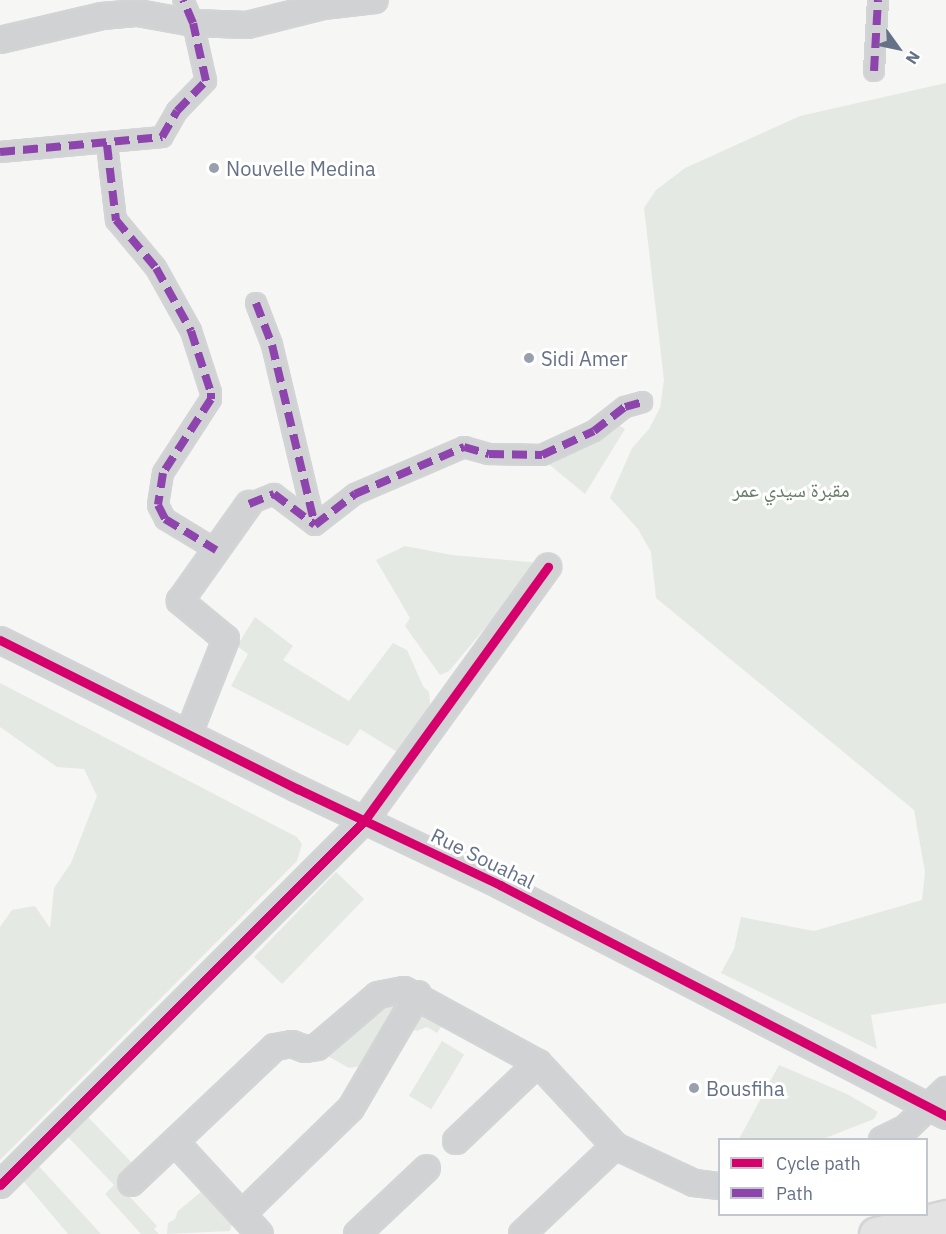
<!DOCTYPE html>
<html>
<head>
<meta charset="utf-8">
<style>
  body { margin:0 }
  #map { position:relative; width:946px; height:1234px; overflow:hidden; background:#f6f6f5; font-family:"IBM Plex Sans","Noto Naskh Arabic",sans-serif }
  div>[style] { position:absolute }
  .green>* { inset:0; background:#e5e9e3; transform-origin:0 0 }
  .roads { filter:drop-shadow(2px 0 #d2d4d5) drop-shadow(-2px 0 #d2d4d5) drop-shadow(0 2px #d2d4d5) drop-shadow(0 -2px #d2d4d5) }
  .pedestrian>* { height:18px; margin:-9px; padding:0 9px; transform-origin:9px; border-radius:9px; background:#d1d2d3 }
  .minor>* { height:24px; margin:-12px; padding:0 12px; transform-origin:12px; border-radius:12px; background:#d1d2d3 }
  .secondary>* { height:33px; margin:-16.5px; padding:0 16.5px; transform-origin:16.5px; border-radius:16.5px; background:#e3e3e4 }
  .quiet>* { height:8px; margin-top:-4px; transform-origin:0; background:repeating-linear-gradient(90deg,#8e44ad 0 15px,transparent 0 23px) }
  .cycleway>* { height:9px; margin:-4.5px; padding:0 4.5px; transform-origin:4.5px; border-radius:4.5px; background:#d6006c }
  .dots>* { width:16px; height:16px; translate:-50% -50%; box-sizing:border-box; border:3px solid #fff; border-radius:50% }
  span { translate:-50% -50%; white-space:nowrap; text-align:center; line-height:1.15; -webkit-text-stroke:6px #fff; paint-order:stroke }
  .poi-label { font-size:20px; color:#657186 }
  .left { translate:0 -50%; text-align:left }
  .park-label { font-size:20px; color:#647d64 }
  .street-label { font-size:20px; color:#657186 }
  .legend { position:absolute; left:718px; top:1138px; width:210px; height:78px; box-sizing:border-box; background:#fff; border:2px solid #c1c6cf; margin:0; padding:8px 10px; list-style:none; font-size:18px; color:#657186 }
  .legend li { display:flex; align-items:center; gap:12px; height:30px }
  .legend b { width:30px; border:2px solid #c1c6cf }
  .north { position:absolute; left:868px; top:18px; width:60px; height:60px; -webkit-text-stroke:4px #fff; paint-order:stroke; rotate:123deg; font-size:16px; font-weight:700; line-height:24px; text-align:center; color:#657186 }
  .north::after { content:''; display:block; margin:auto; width:21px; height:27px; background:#657186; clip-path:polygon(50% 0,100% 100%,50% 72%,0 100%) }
</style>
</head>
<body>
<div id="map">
  <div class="green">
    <div style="clip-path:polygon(946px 83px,946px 1003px,871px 1015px,877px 1049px,721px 973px,734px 949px,741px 917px,814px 931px,922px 900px,925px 872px,914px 810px,656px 598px,651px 552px,638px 529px,610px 498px,632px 448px,649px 429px,660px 408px,664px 380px,644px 208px,656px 190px,685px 168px,800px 116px)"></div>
    <div style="clip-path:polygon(616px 423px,625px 429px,585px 494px,545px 461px,586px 447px)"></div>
    <div style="clip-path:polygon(405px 546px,452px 555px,540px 563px,449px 671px,440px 675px,405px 626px,410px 618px,376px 560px)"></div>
    <div style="clip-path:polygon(255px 617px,293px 646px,283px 660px,349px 701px,393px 643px,407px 650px,423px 686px,429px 692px,431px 713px,402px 755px,360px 729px,348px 746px,231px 686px,248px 654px,237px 646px)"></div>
    <div style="clip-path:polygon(0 683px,297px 837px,302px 844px,297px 861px,0 1160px,0 927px,12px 910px,35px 906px,50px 928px,54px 888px,71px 863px,97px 796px,84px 769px,57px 767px,0 727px)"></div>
    <div style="left:336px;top:872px;width:39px;height:118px;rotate:44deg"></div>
    <div style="clip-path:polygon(402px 1001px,361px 1066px,349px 1068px,324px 1054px,376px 1008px)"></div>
    <div style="clip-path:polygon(421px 1011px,445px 1021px,437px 1033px,427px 1027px,416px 1031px,410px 1027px)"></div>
    <div style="left:442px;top:1041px;width:26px;height:64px;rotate:31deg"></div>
    <div style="clip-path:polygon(779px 1065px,847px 1094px,878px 1112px,874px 1119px,823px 1139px,739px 1139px)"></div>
    <div style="clip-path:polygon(88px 1117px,135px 1166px,117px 1183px,157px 1226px,154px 1229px,159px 1234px,141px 1234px,105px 1194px,114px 1185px,68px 1137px)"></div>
    <div style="clip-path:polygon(35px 1162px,101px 1234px,68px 1234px,20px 1177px)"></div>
    <div style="clip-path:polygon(201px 1192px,233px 1220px,230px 1231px,167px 1234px,168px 1223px,175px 1219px,178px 1211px)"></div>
  </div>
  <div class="roads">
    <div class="pedestrian">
      <div style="left:874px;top:71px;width:71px;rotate:-86.8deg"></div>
      <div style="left:107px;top:145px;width:76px;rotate:83.2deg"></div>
      <div style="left:116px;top:220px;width:62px;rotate:50.2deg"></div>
      <div style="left:156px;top:268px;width:72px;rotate:60.9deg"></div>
      <div style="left:191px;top:331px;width:65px;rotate:72.1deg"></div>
      <div style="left:211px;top:393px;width:6px;rotate:90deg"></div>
      <div style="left:211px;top:399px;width:88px;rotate:123deg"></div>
      <div style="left:163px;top:473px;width:32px;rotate:99deg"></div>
      <div style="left:158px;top:505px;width:16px;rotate:63deg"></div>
      <div style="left:165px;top:519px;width:60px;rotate:31.3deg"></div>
      <div style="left:0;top:152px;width:163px;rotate:-5.3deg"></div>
      <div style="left:162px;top:137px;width:30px;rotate:-60deg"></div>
      <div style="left:177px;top:111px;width:42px;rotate:-46deg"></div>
      <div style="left:206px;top:81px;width:59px;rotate:-102.6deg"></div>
      <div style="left:193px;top:23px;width:25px;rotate:-113deg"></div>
      <div style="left:256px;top:303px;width:45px;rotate:69.1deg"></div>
      <div style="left:272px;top:345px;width:185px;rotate:76.6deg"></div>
      <div style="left:249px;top:504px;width:27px;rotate:-22deg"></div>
      <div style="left:274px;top:494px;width:51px;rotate:37.1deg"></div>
      <div style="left:315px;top:525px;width:51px;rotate:-37.8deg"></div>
      <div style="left:355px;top:494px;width:119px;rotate:-23.3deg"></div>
      <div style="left:464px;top:447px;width:26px;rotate:16deg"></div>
      <div style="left:489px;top:454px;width:53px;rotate:1.1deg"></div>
      <div style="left:542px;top:455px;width:57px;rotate:-24.8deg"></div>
      <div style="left:594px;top:431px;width:39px;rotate:-38deg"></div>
      <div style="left:625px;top:407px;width:18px;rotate:-16deg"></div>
    </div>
    <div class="minor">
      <div style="left:0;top:40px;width:105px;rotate:-13.2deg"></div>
      <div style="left:102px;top:16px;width:36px;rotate:-5deg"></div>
      <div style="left:138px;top:13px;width:56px;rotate:10.3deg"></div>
      <div style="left:193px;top:23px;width:54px;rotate:2.1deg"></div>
      <div style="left:247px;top:25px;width:78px;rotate:-14deg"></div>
      <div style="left:323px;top:6px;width:52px;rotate:-6.6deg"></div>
      <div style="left:0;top:640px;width:333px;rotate:26.6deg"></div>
      <div style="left:298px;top:789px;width:224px;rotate:25.4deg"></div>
      <div style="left:500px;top:885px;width:502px;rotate:27.38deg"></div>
      <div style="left:189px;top:733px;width:101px;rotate:-68.5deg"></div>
      <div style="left:226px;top:639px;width:60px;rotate:-140.4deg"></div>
      <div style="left:180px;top:601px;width:119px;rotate:-54.6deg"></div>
      <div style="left:882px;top:1140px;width:25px;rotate:-26deg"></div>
      <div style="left:905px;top:1129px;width:57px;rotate:-43.6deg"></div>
      <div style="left:456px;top:1141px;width:113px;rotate:-43.6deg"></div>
      <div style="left:175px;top:1142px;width:125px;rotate:47.3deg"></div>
      <div style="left:131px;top:1183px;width:198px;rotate:-43.4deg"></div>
      <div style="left:275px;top:1047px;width:17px;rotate:-10deg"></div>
      <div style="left:292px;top:1044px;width:14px;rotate:21deg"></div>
      <div style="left:305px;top:1049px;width:12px;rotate:-9deg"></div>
      <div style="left:317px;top:1047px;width:80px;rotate:-40.4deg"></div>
      <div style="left:378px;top:995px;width:26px;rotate:-11deg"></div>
      <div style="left:404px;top:990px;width:153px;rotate:28.6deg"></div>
      <div style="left:538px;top:1063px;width:113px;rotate:47.1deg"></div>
      <div style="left:615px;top:1146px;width:87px;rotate:25.1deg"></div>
      <div style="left:694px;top:1183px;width:26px;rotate:7deg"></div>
      <div style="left:0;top:1185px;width:515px;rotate:-45deg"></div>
      <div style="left:364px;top:821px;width:314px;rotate:-54.1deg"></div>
      <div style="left:242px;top:1214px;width:152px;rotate:-44.2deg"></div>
      <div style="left:351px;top:1108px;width:132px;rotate:-59.6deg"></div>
      <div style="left:357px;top:1234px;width:96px;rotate:-43.3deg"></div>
      <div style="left:522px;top:1234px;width:128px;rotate:-43.4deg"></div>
    </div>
    <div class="secondary">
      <div style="left:876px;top:1234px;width:72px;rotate:-13.7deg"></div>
    </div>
  </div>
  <div class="quiet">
    <div style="left:874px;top:71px;width:71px;rotate:-86.8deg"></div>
    <div style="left:107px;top:145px;width:76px;rotate:83.2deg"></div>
    <div style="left:116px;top:220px;width:62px;rotate:50.2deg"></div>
    <div style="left:156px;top:268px;width:72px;rotate:60.9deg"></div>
    <div style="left:191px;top:331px;width:65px;rotate:72.1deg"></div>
    <div style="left:211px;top:393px;width:6px;rotate:90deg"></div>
    <div style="left:211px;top:399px;width:88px;rotate:123deg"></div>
    <div style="left:163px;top:473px;width:32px;rotate:99deg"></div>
    <div style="left:158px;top:505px;width:16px;rotate:63deg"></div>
    <div style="left:165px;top:519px;width:60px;rotate:31.3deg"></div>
    <div style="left:0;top:152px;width:163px;rotate:-5.3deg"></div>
    <div style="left:162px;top:137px;width:30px;rotate:-60deg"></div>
    <div style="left:177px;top:111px;width:42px;rotate:-46deg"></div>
    <div style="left:206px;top:81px;width:59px;rotate:-102.6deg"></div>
    <div style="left:193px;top:23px;width:25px;rotate:-113deg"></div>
    <div style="left:256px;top:303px;width:45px;rotate:69.1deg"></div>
    <div style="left:272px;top:345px;width:185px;rotate:76.6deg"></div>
    <div style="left:249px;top:504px;width:27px;rotate:-22deg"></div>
    <div style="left:274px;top:494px;width:51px;rotate:37.1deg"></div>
    <div style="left:315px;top:525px;width:51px;rotate:-37.8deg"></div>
    <div style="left:355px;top:494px;width:119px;rotate:-23.3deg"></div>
    <div style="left:464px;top:447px;width:26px;rotate:16deg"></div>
    <div style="left:489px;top:454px;width:53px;rotate:1.1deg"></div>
    <div style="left:542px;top:455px;width:57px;rotate:-24.8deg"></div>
    <div style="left:594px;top:431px;width:39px;rotate:-38deg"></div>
    <div style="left:625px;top:407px;width:18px;rotate:-16deg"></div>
  </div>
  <div class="cycleway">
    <div style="left:0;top:640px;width:333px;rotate:26.6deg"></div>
    <div style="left:298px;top:789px;width:224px;rotate:25.4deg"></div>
    <div style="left:500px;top:885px;width:502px;rotate:27.38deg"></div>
    <div style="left:0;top:1185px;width:515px;rotate:-45deg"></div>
    <div style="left:364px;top:821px;width:314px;rotate:-54.1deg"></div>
  </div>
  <div class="dots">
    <div style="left:214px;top:168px;background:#98a0ad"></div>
    <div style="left:529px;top:358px;background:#98a0ad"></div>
    <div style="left:694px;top:1088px;background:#98a0ad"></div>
  </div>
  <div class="poi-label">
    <span class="left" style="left:226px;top:168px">Nouvelle Medina</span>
    <span class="left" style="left:541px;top:358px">Sidi Amer</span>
    <span class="left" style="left:706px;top:1088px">Bousfiha</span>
  </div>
  <div class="park-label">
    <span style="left:791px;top:489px">مقبرة سيدي عمر</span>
  </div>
  <div class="street-label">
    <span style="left:483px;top:858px;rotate:26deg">Rue Souahal</span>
  </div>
  <ul class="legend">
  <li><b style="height:8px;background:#d6006c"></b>Cycle path</li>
  <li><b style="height:8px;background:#8e44ad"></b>Path</li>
  </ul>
  <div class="north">N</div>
</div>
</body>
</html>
